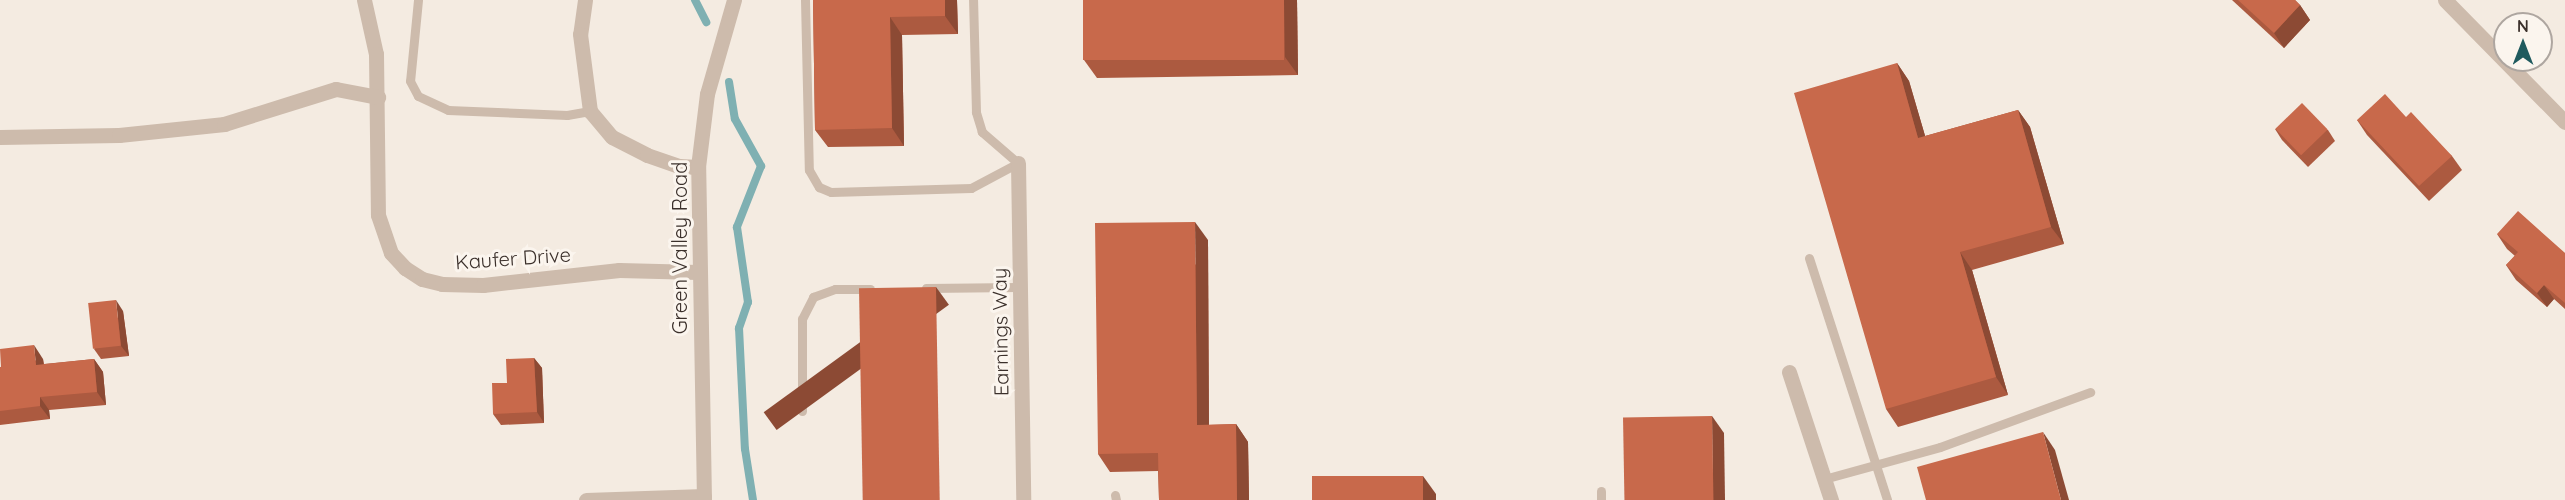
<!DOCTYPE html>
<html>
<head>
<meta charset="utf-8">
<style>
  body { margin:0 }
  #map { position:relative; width:2565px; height:500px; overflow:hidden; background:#f4ebe1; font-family:Quicksand,sans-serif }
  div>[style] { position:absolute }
  .stream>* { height:8px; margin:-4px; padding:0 4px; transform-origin:4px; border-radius:4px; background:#7fb0b2 }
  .lane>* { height:9px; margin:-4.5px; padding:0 4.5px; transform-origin:4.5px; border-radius:4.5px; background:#cdbbac }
  .street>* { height:15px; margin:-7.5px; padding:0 7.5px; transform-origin:7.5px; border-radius:7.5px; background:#cdbbac }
  .wall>* { inset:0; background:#ac5a40 }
  .shaded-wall>* { inset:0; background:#8c4a34; transform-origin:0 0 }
  .building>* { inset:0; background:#c8694b; transform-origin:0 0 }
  span { translate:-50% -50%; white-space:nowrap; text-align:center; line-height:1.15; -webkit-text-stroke:6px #fbf5ee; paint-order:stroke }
  .street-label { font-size:20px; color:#3b302b }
  .north { position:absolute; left:2493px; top:12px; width:60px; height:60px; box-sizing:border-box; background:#fbf5ee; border:2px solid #aea6a0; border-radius:50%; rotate:0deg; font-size:16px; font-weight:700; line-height:24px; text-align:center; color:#3b302b }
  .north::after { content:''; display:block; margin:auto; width:21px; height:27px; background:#1f5a5e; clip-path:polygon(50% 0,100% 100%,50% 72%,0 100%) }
</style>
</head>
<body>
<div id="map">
  <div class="stream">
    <div style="left:695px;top:0;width:25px;rotate:63deg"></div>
    <div style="left:729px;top:82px;width:37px;rotate:81deg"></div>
    <div style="left:735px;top:119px;width:54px;rotate:61deg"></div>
    <div style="left:761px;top:166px;width:66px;rotate:111.5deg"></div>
    <div style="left:737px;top:227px;width:76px;rotate:81.7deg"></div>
    <div style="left:748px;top:302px;width:28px;rotate:109deg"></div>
    <div style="left:739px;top:328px;width:121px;rotate:87.2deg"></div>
    <div style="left:745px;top:449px;width:52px;rotate:81.1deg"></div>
  </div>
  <div class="lane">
    <div style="left:418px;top:0;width:81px;rotate:95.6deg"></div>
    <div style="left:410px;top:81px;width:17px;rotate:62deg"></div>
    <div style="left:418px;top:96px;width:33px;rotate:25deg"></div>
    <div style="left:448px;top:110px;width:119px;rotate:2.4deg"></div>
    <div style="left:567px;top:115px;width:23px;rotate:-10deg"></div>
    <div style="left:805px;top:0;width:170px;rotate:88.7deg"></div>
    <div style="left:809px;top:170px;width:20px;rotate:60deg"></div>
    <div style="left:819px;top:187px;width:13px;rotate:23deg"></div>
    <div style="left:831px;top:192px;width:140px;rotate:-1.6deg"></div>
    <div style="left:971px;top:188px;width:53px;rotate:-28deg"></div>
    <div style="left:1018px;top:163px;width:48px;rotate:-139.3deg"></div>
    <div style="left:982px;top:132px;width:21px;rotate:-107deg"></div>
    <div style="left:976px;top:112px;width:112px;rotate:-91.5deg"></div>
    <div style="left:1809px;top:258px;width:254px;rotate:72.1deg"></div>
    <div style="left:926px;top:288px;width:94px;rotate:-0.6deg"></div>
    <div style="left:802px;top:411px;width:92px;rotate:-90deg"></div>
    <div style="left:802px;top:319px;width:25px;rotate:-63deg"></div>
    <div style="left:813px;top:297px;width:23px;rotate:-20deg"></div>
    <div style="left:835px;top:289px;width:35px"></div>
    <div style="left:1824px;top:479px;width:120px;rotate:-15.4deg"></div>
    <div style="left:1940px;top:447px;width:160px;rotate:-20.1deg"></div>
    <div style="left:1601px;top:491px;width:9px;rotate:90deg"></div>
    <div style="left:1115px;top:495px;width:5px;rotate:79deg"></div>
  </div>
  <div class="street">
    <div style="left:364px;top:0;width:55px;rotate:77.5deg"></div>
    <div style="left:376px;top:54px;width:161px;rotate:89.3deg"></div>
    <div style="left:378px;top:215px;width:40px;rotate:71.1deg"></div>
    <div style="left:391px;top:253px;width:21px;rotate:47deg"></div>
    <div style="left:405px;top:268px;width:20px;rotate:33deg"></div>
    <div style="left:422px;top:279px;width:21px;rotate:14deg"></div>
    <div style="left:442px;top:284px;width:41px;rotate:1.4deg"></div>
    <div style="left:483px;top:285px;width:137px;rotate:-6.3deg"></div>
    <div style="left:619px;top:270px;width:79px;rotate:1.5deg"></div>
    <div style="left:585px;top:0;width:34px;rotate:98deg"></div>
    <div style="left:580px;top:34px;width:78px;rotate:82.6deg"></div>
    <div style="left:590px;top:111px;width:34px;rotate:50deg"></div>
    <div style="left:612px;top:137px;width:39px;rotate:27deg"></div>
    <div style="left:647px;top:155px;width:34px;rotate:19deg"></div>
    <div style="left:679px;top:166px;width:19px;rotate:3deg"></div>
    <div style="left:2445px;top:0;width:171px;rotate:45.5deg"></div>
    <div style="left:0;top:137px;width:119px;rotate:-1deg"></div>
    <div style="left:119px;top:135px;width:106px;rotate:-6deg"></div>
    <div style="left:224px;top:124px;width:117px;rotate:-17.4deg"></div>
    <div style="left:336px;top:89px;width:43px;rotate:10.8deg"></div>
    <div style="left:1018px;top:163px;width:337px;rotate:89.1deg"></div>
    <div style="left:1789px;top:372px;width:135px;rotate:71.8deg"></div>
    <div style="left:586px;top:500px;width:118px;rotate:-1.9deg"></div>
    <div style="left:704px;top:500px;width:333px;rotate:-91deg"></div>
    <div style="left:698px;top:167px;width:74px;rotate:-83deg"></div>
    <div style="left:707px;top:94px;width:98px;rotate:-74deg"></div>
  </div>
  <div class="wall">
    <div style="clip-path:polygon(813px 0,957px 0,958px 34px,902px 35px,904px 146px,828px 147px,815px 130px)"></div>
    <div style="clip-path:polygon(1083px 0,1297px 0,1298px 75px,1097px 78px,1084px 60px)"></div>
    <div style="clip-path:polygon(2232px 0,2295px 0,2300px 5px,2310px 20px,2284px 48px)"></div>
    <div style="clip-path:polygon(1897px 63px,1909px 81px,1925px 136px,2018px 110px,2030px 127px,2064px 244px,1972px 270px,2008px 395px,1898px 427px,1886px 409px)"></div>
    <div style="clip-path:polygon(2406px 117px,2452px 156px,2462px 170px,2429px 201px,2367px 135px,2357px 120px)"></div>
    <div style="clip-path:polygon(2275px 129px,2328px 130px,2335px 141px,2308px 167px,2282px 140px)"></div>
    <div style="clip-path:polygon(2497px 234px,2565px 253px,2565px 309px,2554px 299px,2547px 307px,2516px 280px,2506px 265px,2515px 256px,2507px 249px)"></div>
    <div style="clip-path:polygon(1208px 240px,1209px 425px,1236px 424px,1248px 442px,1249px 500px,1159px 500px,1158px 471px,1110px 472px,1098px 454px)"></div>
    <div style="clip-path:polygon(123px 311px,129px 356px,101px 359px,94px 349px)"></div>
    <div style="clip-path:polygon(534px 358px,542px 368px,544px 423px,501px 425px,493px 414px,507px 383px)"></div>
    <div style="clip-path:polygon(43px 359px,44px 364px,94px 359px,103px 372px,106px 405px,49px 410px,50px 419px,0 425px,0 367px)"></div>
  </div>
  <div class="shaded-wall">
    <div style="clip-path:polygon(945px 0,957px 0,958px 34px,945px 16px)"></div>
    <div style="clip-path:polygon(1284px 0,1297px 0,1298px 75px,1285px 57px)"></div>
    <div style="clip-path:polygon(2300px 5px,2310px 20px,2284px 48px,2274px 33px)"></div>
    <div style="clip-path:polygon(890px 17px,902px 35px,904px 146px,892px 128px)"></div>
    <div style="clip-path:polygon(1897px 63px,1909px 81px,1931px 156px,1918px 138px)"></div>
    <div style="clip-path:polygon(2018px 110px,2030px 127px,2064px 244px,2051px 227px)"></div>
    <div style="clip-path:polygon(1195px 222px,1208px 240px,1209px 443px,1197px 425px)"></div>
    <div style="clip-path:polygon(1960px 252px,1972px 270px,2008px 395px,1996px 377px)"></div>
    <div style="clip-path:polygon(2544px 285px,2554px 299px,2547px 307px,2537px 293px)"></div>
    <div style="left:936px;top:287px;width:22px;height:213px;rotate:54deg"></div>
    <div style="clip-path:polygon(116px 300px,123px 311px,129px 356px,121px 346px)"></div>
    <div style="clip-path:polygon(34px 345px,43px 359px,45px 378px,36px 365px)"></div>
    <div style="clip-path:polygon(534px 358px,542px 368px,544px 423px,537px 412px)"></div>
    <div style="clip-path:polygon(94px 359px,103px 372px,106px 405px,97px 392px)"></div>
    <div style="clip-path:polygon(40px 397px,49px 410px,50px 419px,40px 406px)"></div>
    <div style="clip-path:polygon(1712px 416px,1724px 433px,1725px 500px,1713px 500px)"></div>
    <div style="clip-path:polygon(1236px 424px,1248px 442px,1249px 500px,1237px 500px)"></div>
    <div style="clip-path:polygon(2043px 432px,2055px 450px,2069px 500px,2061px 500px)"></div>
    <div style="clip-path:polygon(1423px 476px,1436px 494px,1436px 500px,1423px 500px)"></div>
  </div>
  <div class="building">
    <div style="clip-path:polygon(813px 0,945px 0,945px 16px,890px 17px,892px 128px,815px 130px)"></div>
    <div style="left:1083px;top:0;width:201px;height:60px"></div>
    <div style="clip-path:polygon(2238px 0,2295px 0,2300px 5px,2274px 33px)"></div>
    <div style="clip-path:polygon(1897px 63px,1918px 138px,2018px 110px,2051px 227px,1960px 252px,1996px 377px,1886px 409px,1794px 93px)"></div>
    <div style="clip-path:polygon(2385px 94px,2406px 117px,2411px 112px,2452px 156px,2419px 186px,2357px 120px)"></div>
    <div style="left:2302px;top:103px;width:37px;height:37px;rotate:46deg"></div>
    <div style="clip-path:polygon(2518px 211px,2565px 253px,2565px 303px,2544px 285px,2537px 293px,2506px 265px,2518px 252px,2497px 234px)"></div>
    <div style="clip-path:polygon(1195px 222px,1197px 425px,1236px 424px,1237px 500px,1159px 500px,1158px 453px,1098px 454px,1095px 223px)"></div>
    <div style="left:936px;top:287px;width:213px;height:77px;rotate:89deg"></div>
    <div style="left:116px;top:300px;width:46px;height:28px;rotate:84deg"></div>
    <div style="clip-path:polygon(34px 345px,36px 365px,94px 359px,97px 392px,40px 397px,40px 406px,0 411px,0 367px,1px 367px,0 349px)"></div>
    <div style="clip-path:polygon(534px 358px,537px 412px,493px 414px,492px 383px,507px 383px,506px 359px)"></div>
    <div style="left:1712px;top:416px;width:84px;height:89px;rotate:89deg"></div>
    <div style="clip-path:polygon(2043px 432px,2061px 500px,1926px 500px,1917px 467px)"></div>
    <div style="left:1423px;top:476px;width:24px;height:111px;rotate:90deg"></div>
  </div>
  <div class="street-label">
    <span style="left:679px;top:248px;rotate:-90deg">Green Valley Road</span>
    <span style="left:513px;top:258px;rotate:-4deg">Kaufer Drive</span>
    <span style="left:1000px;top:332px;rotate:-91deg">Earnings Way</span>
  </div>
  <div class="north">N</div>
</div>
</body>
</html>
